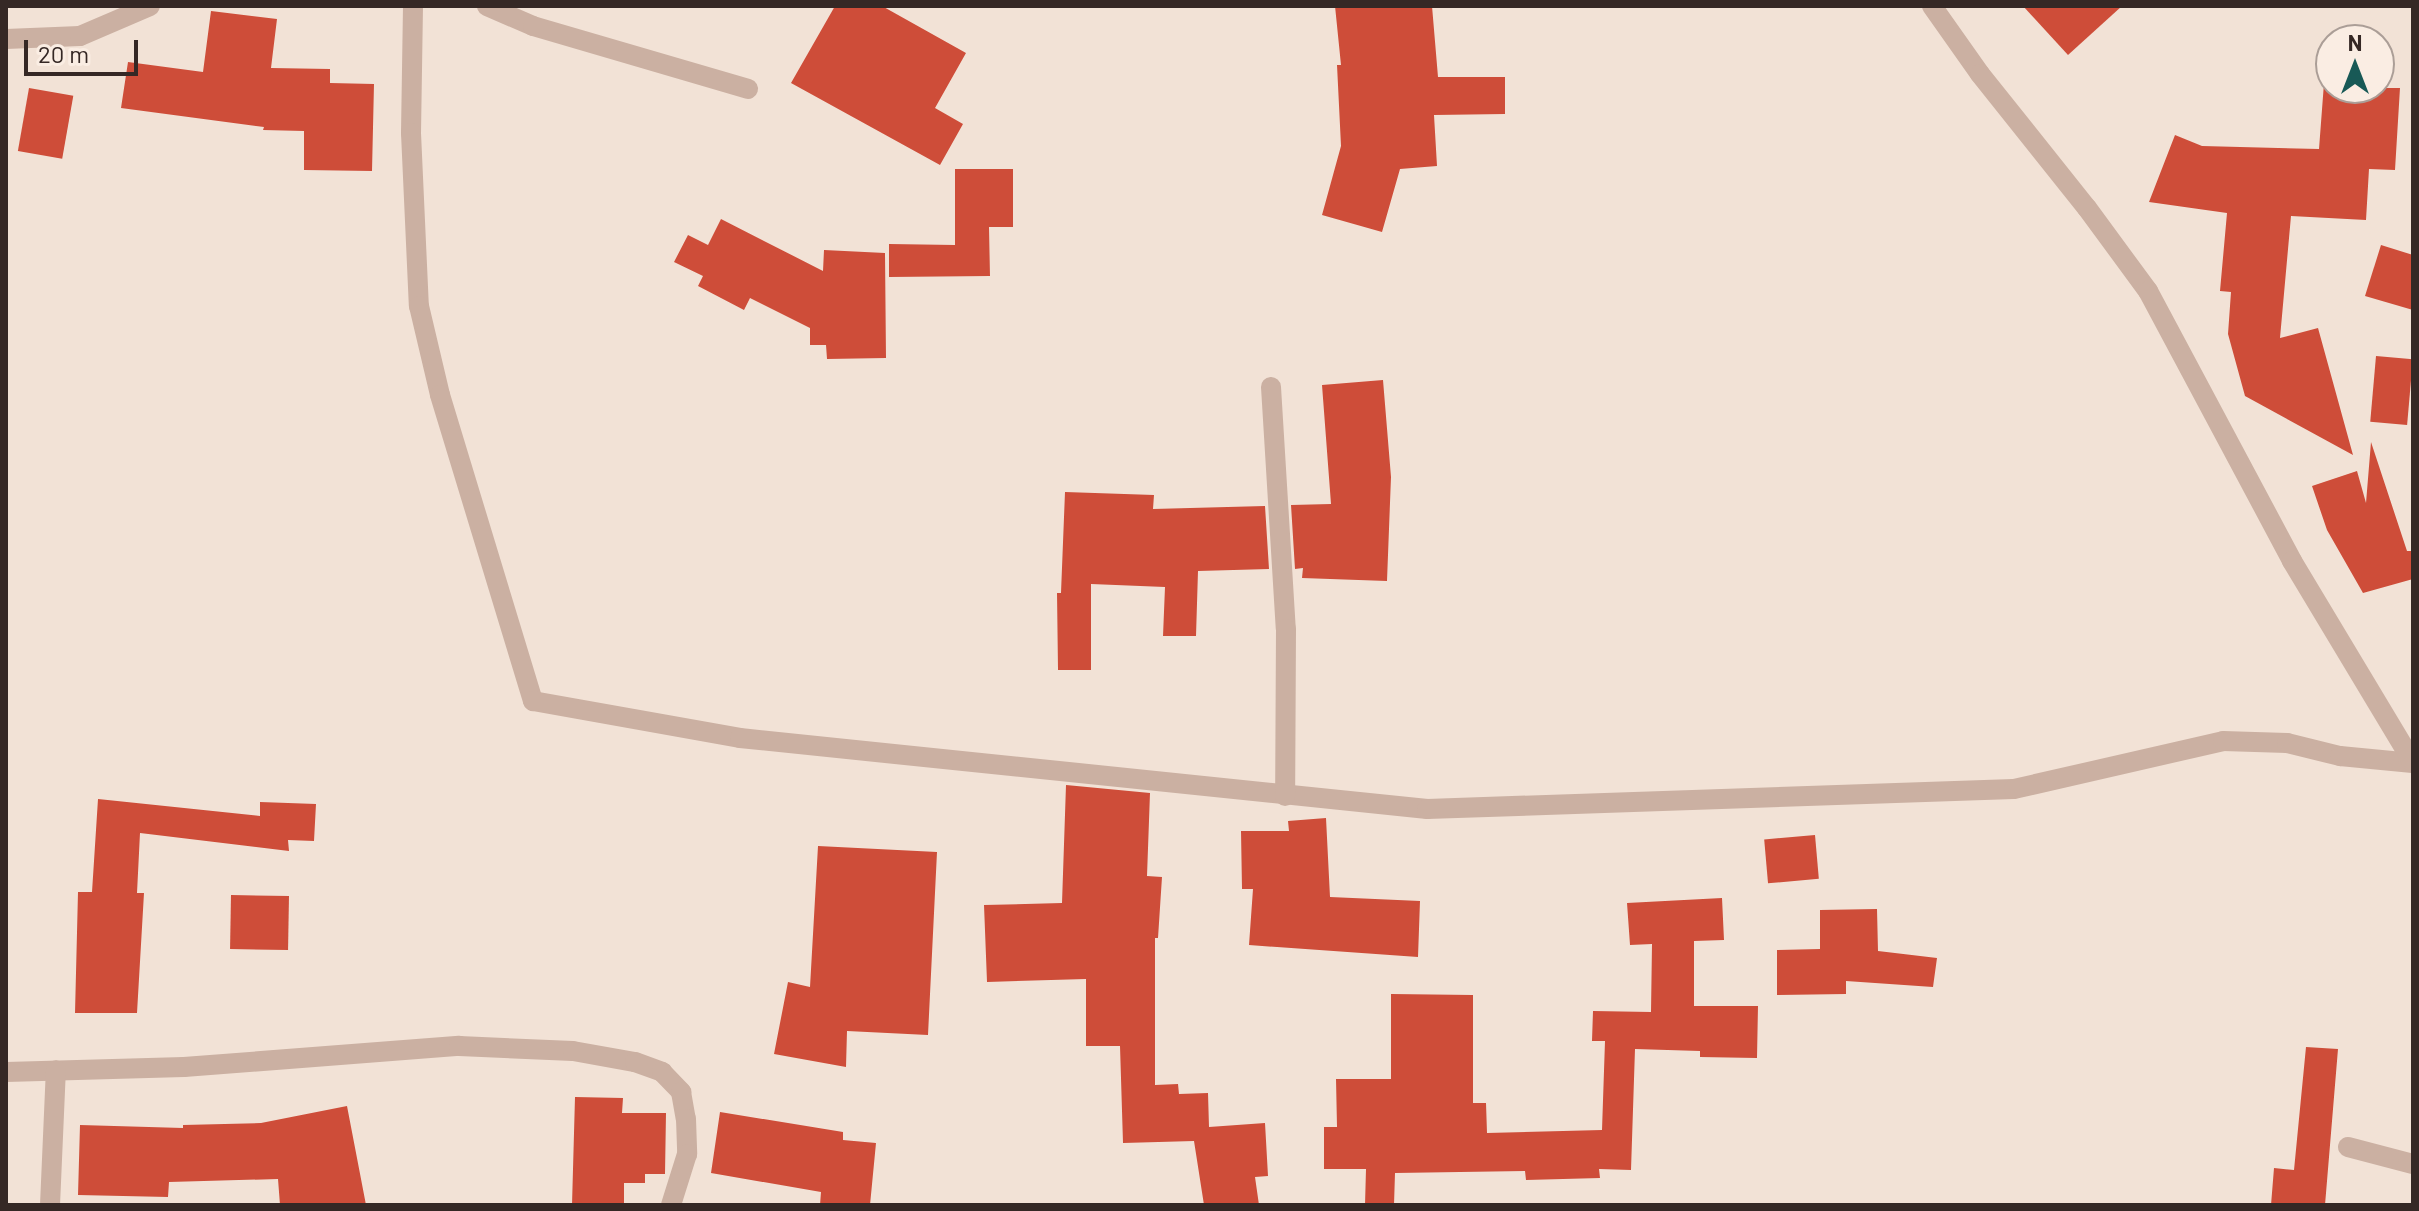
<!DOCTYPE html>
<html>
<head>
<meta charset="utf-8">
<style>
  body { margin:0 }
  #map { position:relative; width:2419px; height:1211px; overflow:hidden; background:#f2e2d6; font-family:Barlow,sans-serif }
  div>[style] { position:absolute }
  .building>* { inset:0; background:#ce4d39; transform-origin:0 0 }
  .street>* { height:20px; margin:-10px; padding:0 10px; transform-origin:10px; border-radius:10px; background:#cbb0a2 }
  span { translate:-50% -50%; white-space:nowrap; text-align:center; line-height:1.15; -webkit-text-stroke:8px #faede3; paint-order:stroke }
  .frame { position:absolute; inset:0; border:8px solid #352825; pointer-events:none }
  .north { position:absolute; left:2315px; top:24px; width:80px; height:80px; box-sizing:border-box; background:#faede3; border:2px solid #ab9e97; border-radius:50%; rotate:0deg; font-size:22px; font-weight:700; line-height:32px; text-align:center; color:#352825 }
  .north::after { content:''; display:block; margin:auto; width:28px; height:36px; background:#185956; clip-path:polygon(50% 0,100% 100%,50% 72%,0 100%) }
  .scale { position:absolute; left:24px; top:40px; width:114px; height:36px; box-sizing:border-box; border:4px solid #352825; border-top:0; padding-left:10px; font-size:24px; line-height:28px; white-space:nowrap; color:#352825; -webkit-text-stroke:6px #faede3; paint-order:stroke }
</style>
</head>
<body>
<div id="map">
  <div class="building">
    <div style="clip-path:polygon(835px 6px,882px 6px,966px 53px,935px 108px,963px 124px,940px 165px,791px 83px)"></div>
    <div style="clip-path:polygon(1335px 6px,1432px 6px,1438px 77px,1505px 77px,1505px 114px,1434px 115px,1437px 166px,1400px 169px,1382px 232px,1322px 215px,1341px 146px,1337px 65px,1341px 65px)"></div>
    <div style="clip-path:polygon(2023px 6px,2122px 6px,2068px 55px)"></div>
    <div style="clip-path:polygon(211px 11px,277px 19px,271px 68px,330px 69px,330px 83px,374px 84px,372px 171px,304px 170px,304px 131px,263px 130px,264px 127px,121px 108px,128px 62px,203px 72px)"></div>
    <div style="clip-path:polygon(2324px 83px,2331px 84px,2331px 88px,2400px 88px,2395px 170px,2369px 169px,2366px 220px,2291px 216px,2280px 338px,2318px 328px,2353px 455px,2245px 396px,2228px 334px,2231px 292px,2220px 291px,2227px 213px,2149px 202px,2175px 135px,2202px 146px,2319px 149px)"></div>
    <div style="left:29px;top:88px;width:45px;height:64px;rotate:10deg"></div>
    <div style="clip-path:polygon(955px 169px,1013px 169px,1013px 227px,989px 227px,990px 276px,889px 277px,889px 244px,955px 245px)"></div>
    <div style="clip-path:polygon(721px 219px,823px 271px,824px 250px,885px 253px,886px 358px,827px 359px,826px 345px,810px 345px,810px 328px,750px 298px,744px 310px,698px 286px,703px 276px,674px 262px,688px 235px,708px 245px)"></div>
    <div style="clip-path:polygon(2381px 245px,2413px 255px,2413px 310px,2365px 296px)"></div>
    <div style="left:2376px;top:356px;width:37px;height:66px;rotate:5deg"></div>
    <div style="clip-path:polygon(1383px 380px,1391px 477px,1387px 581px,1302px 578px,1303px 568px,1295px 569px,1291px 505px,1331px 504px,1322px 385px)"></div>
    <div style="clip-path:polygon(2371px 442px,2407px 551px,2413px 551px,2413px 579px,2363px 593px,2327px 530px,2312px 486px,2357px 471px,2366px 503px)"></div>
    <div style="clip-path:polygon(1065px 492px,1154px 495px,1153px 509px,1265px 506px,1269px 569px,1198px 571px,1196px 636px,1163px 636px,1165px 587px,1091px 584px,1091px 670px,1058px 670px,1057px 593px,1061px 593px)"></div>
    <div style="clip-path:polygon(1066px 785px,1150px 793px,1147px 876px,1162px 877px,1158px 938px,1155px 938px,1155px 1085px,1178px 1084px,1179px 1094px,1208px 1093px,1209px 1127px,1265px 1123px,1268px 1176px,1255px 1177px,1259px 1205px,1204px 1205px,1194px 1141px,1123px 1143px,1120px 1046px,1086px 1046px,1086px 979px,987px 982px,984px 905px,1062px 903px)"></div>
    <div style="clip-path:polygon(98px 799px,260px 816px,260px 802px,316px 804px,314px 841px,288px 840px,289px 851px,140px 833px,137px 893px,144px 893px,137px 1013px,75px 1013px,78px 892px,92px 892px)"></div>
    <div style="clip-path:polygon(1326px 818px,1330px 897px,1420px 901px,1418px 957px,1249px 945px,1253px 889px,1242px 889px,1241px 831px,1289px 831px,1288px 821px)"></div>
    <div style="left:1815px;top:835px;width:44px;height:51px;rotate:85deg"></div>
    <div style="clip-path:polygon(818px 846px,937px 852px,928px 1035px,847px 1031px,846px 1067px,774px 1054px,788px 982px,810px 987px)"></div>
    <div style="left:231px;top:895px;width:58px;height:54px;rotate:1deg"></div>
    <div style="clip-path:polygon(1722px 898px,1724px 940px,1694px 941px,1694px 1006px,1758px 1006px,1757px 1058px,1700px 1057px,1700px 1051px,1635px 1049px,1631px 1170px,1599px 1169px,1600px 1178px,1526px 1180px,1525px 1171px,1395px 1173px,1394px 1205px,1365px 1205px,1366px 1169px,1324px 1169px,1324px 1127px,1337px 1127px,1336px 1079px,1391px 1079px,1391px 994px,1473px 995px,1473px 1103px,1486px 1103px,1487px 1133px,1602px 1130px,1605px 1041px,1592px 1041px,1593px 1011px,1651px 1012px,1652px 944px,1630px 945px,1627px 903px)"></div>
    <div style="clip-path:polygon(1877px 909px,1878px 951px,1937px 958px,1933px 987px,1846px 981px,1846px 994px,1777px 995px,1777px 950px,1820px 949px,1820px 910px)"></div>
    <div style="clip-path:polygon(2306px 1047px,2338px 1049px,2325px 1205px,2271px 1205px,2274px 1168px,2294px 1170px)"></div>
    <div style="clip-path:polygon(575px 1097px,623px 1098px,622px 1113px,666px 1113px,665px 1174px,645px 1174px,645px 1183px,624px 1183px,624px 1205px,572px 1205px)"></div>
    <div style="clip-path:polygon(347px 1106px,366px 1205px,280px 1205px,278px 1179px,169px 1182px,168px 1197px,78px 1195px,80px 1125px,183px 1128px,183px 1125px,261px 1123px)"></div>
    <div style="clip-path:polygon(720px 1112px,843px 1132px,843px 1140px,876px 1143px,870px 1205px,820px 1205px,821px 1192px,711px 1173px)"></div>
  </div>
  <div class="street">
    <div style="left:413px;top:6px;width:127px;rotate:90.9deg"></div>
    <div style="left:411px;top:133px;width:173px;rotate:87.4deg"></div>
    <div style="left:419px;top:306px;width:91px;rotate:76.7deg"></div>
    <div style="left:440px;top:395px;width:320px;rotate:73.1deg"></div>
    <div style="left:533px;top:701px;width:210px;rotate:10.1deg"></div>
    <div style="left:740px;top:738px;width:691px;rotate:5.9deg"></div>
    <div style="left:1427px;top:809px;width:587px;rotate:-1.95deg"></div>
    <div style="left:2014px;top:789px;width:214px;rotate:-12.9deg"></div>
    <div style="left:2223px;top:741px;width:64px;rotate:1.8deg"></div>
    <div style="left:2287px;top:743px;width:55px;rotate:13.8deg"></div>
    <div style="left:2340px;top:756px;width:73px;rotate:5.5deg"></div>
    <div style="left:487px;top:6px;width:50px;rotate:23.5deg"></div>
    <div style="left:533px;top:26px;width:224px;rotate:16.3deg"></div>
    <div style="left:1932px;top:6px;width:83px;rotate:54.8deg"></div>
    <div style="left:1980px;top:74px;width:171px;rotate:51.4deg"></div>
    <div style="left:2087px;top:208px;width:103px;rotate:53.7deg"></div>
    <div style="left:2148px;top:291px;width:306px;rotate:61.9deg"></div>
    <div style="left:2292px;top:561px;width:235px;rotate:59deg"></div>
    <div style="left:6px;top:39px;width:74px;rotate:-2.3deg"></div>
    <div style="left:80px;top:36px;width:76px;rotate:-23.2deg"></div>
    <div style="left:1271px;top:387px;width:242px;rotate:86.5deg"></div>
    <div style="left:1286px;top:629px;width:167px;rotate:90.3deg"></div>
    <div style="left:6px;top:1072px;width:178px;rotate:-1.6deg"></div>
    <div style="left:184px;top:1067px;width:276px;rotate:-4.4deg"></div>
    <div style="left:459px;top:1046px;width:114px;rotate:2.5deg"></div>
    <div style="left:573px;top:1051px;width:63px;rotate:10.1deg"></div>
    <div style="left:635px;top:1062px;width:29px;rotate:20deg"></div>
    <div style="left:662px;top:1072px;width:28px;rotate:46deg"></div>
    <div style="left:681px;top:1092px;width:27px;rotate:80deg"></div>
    <div style="left:686px;top:1119px;width:35px;rotate:88deg"></div>
    <div style="left:687px;top:1154px;width:53px;rotate:107.4deg"></div>
    <div style="left:2348px;top:1147px;width:67px;rotate:14.7deg"></div>
    <div style="left:50px;top:1205px;width:135px;rotate:-87.5deg"></div>
  </div>
  <div class="frame"></div>
  <div class="north">N</div>
  <div class="scale">20 m</div>
</div>
</body>
</html>
